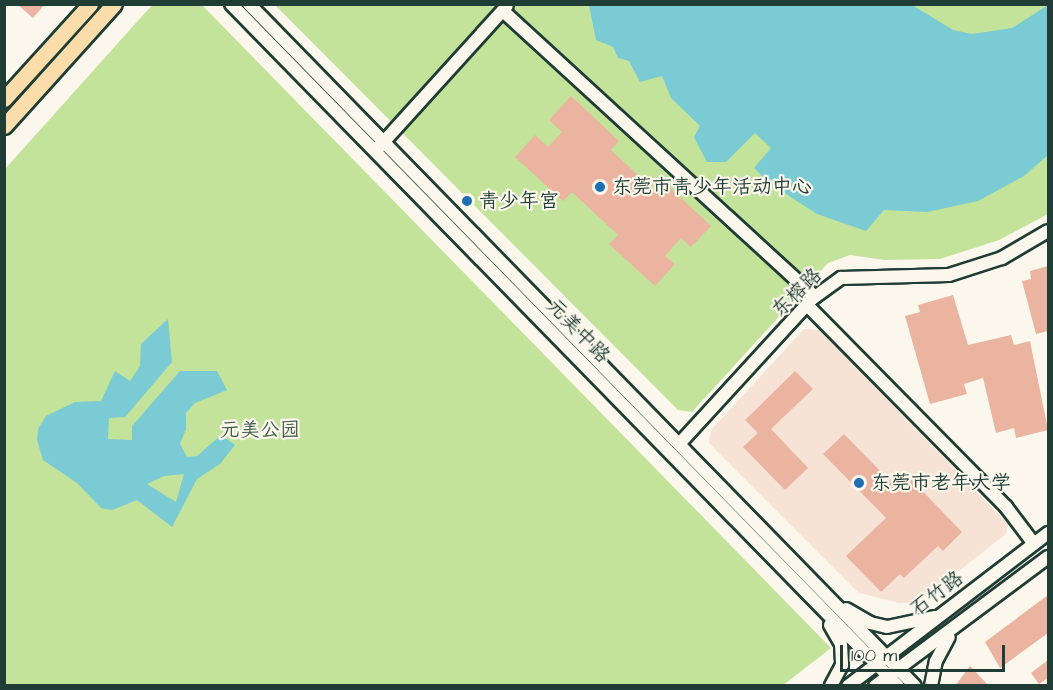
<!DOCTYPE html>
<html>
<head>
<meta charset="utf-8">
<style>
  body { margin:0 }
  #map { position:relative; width:1053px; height:690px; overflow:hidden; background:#fbf7ec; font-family:"Architects Daughter","LXGW WenKai TC",sans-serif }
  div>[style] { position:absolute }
  .built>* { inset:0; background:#f6e3d5 }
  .green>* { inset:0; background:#c3e29a }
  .water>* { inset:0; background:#7acbd4 }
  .building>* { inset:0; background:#ebb4a0 }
  .roads { filter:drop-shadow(2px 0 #1f3d34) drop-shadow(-2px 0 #1f3d34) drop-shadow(0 2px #1f3d34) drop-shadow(0 -2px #1f3d34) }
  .minor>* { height:12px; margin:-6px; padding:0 6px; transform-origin:6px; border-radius:6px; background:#fbf7ec }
  .major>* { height:15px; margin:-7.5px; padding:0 7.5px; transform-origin:7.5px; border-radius:7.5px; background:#faddab }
  .dots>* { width:16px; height:16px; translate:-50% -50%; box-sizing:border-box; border:3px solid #fbf7ec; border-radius:50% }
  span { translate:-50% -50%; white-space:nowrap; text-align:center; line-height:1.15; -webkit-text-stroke:4.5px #fbf7ec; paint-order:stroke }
  .poi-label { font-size:20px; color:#1f3d34 }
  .left { translate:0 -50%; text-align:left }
  .street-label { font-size:20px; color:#1f3d34 }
  .park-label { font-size:20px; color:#405e48 }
  .frame { position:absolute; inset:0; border:6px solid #1f3d34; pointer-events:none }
  .scale { position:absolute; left:840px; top:645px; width:165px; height:27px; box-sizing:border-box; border:3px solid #1f3d34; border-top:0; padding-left:8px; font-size:18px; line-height:21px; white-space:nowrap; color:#1f3d34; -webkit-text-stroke:4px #fbf7ec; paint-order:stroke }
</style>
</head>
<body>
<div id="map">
  <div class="built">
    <div style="clip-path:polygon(804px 329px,820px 330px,1008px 524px,1006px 534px,936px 589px,914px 602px,899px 603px,859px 593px,709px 443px,711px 430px)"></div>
  </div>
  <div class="green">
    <div style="clip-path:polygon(153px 4px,202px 5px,831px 648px,782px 686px,5px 686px,5px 169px)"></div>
    <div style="clip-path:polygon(275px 5px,1048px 5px,1048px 214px,999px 240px,940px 259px,884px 260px,850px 255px,828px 263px,692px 412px,678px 410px)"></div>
  </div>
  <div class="water">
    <div style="clip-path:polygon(912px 5px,953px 30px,972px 34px,1012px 28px,1048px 5px,1048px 155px,1024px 176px,978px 201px,927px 212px,884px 210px,866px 231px,817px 214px,769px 183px,754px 168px,771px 148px,755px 133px,726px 162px,707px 162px,694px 137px,700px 126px,671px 98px,662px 76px,640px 82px,629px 61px,618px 58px,613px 47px,596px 40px,589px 6px)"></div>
    <div style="clip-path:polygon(evenodd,168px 319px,172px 362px,125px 417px,109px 418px,108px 439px,132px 440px,132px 426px,180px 371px,217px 371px,227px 390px,195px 403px,186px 413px,186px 429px,180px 444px,187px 457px,197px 456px,221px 435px,235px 445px,220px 464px,197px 479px,172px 527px,137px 500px,112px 510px,101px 508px,77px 483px,43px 460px,37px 440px,38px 429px,46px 416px,75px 402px,101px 401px,115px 371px,130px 381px,140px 366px,141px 344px,168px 319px,184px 474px,176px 502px,147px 484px,164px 476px,184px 474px)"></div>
  </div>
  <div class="building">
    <div style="clip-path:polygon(17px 4px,45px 4px,33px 18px)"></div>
    <div style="clip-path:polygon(571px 96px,619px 141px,611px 150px,656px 192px,665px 183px,711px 226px,691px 247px,681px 238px,665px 256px,675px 264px,655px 286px,609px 244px,618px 235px,572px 192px,563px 201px,515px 157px,535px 135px,548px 147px,562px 132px,549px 120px)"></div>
    <div style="clip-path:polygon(1048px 266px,1048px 331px,1036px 334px,1022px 281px,1031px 279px,1030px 271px)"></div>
    <div style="clip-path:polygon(953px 295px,968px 345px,1011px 335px,1014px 345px,1030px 341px,1048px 430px,1016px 438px,1014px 428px,996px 433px,983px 378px,964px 384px,967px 394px,930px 404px,905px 316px,920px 312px,918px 305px)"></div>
    <div style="clip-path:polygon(795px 371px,813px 389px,771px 429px,808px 468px,785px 490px,743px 447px,758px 433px,745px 420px)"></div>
    <div style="clip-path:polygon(844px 434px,894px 485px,906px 474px,962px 532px,943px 551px,938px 546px,904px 578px,900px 574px,881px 592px,846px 556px,886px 518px,823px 454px)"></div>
    <div style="clip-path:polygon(1048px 595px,1048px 633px,1000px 668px,985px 642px)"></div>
    <div style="clip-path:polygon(1048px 660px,1048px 678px,1039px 684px,1031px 673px)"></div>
    <div style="clip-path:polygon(970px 666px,989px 686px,955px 686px)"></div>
  </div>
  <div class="roads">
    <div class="minor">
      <div style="left:231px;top:4px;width:954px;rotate:45.64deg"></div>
      <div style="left:249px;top:4px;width:953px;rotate:45.68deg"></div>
      <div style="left:503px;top:11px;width:423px;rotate:42.5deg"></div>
      <div style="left:379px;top:147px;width:190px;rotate:-47.8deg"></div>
      <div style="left:807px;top:305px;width:284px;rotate:45.4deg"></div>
      <div style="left:1006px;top:507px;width:46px;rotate:52.9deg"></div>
      <div style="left:680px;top:443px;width:195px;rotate:-47.5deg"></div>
      <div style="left:812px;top:299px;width:36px;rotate:-36deg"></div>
      <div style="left:841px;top:278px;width:108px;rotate:-1.6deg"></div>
      <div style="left:949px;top:275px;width:56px;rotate:-17.8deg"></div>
      <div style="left:1002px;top:258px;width:53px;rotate:-30.4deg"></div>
      <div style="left:846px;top:609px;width:28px;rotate:30deg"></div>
      <div style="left:870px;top:623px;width:17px;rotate:13deg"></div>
      <div style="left:887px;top:627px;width:49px;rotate:-11.8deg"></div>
      <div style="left:830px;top:625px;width:22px;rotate:60deg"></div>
      <div style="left:841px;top:644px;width:21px;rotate:87deg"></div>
      <div style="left:842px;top:665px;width:24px;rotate:118deg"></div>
      <div style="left:848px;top:686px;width:252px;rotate:-37.4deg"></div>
      <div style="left:875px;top:686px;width:216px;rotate:-36.7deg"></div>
      <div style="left:931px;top:686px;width:25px;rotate:-79deg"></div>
      <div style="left:936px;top:661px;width:27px;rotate:-62deg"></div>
    </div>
    <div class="major">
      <div style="left:4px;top:99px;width:128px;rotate:-47.8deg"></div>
      <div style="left:4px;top:126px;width:164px;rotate:-48deg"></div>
    </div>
  </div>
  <div class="dots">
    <div style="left:600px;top:187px;background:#1f6fb2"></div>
    <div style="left:467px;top:201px;background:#1f6fb2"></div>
    <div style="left:859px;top:483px;background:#1f6fb2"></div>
  </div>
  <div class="poi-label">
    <span class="left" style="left:612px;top:187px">东莞市青少年活动中心</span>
    <span class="left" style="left:479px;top:201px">青少年宫</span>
    <span class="left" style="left:871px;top:483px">东莞市老年大学</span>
  </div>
  <div class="street-label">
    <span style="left:797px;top:293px;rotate:-44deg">东榕路</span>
    <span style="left:578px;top:331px;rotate:46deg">元美中路</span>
    <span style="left:937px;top:594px;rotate:-37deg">石竹路</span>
  </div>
  <div class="park-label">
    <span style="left:260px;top:430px">元美公园</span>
  </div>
  <div class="frame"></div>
  <div class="scale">100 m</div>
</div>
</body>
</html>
